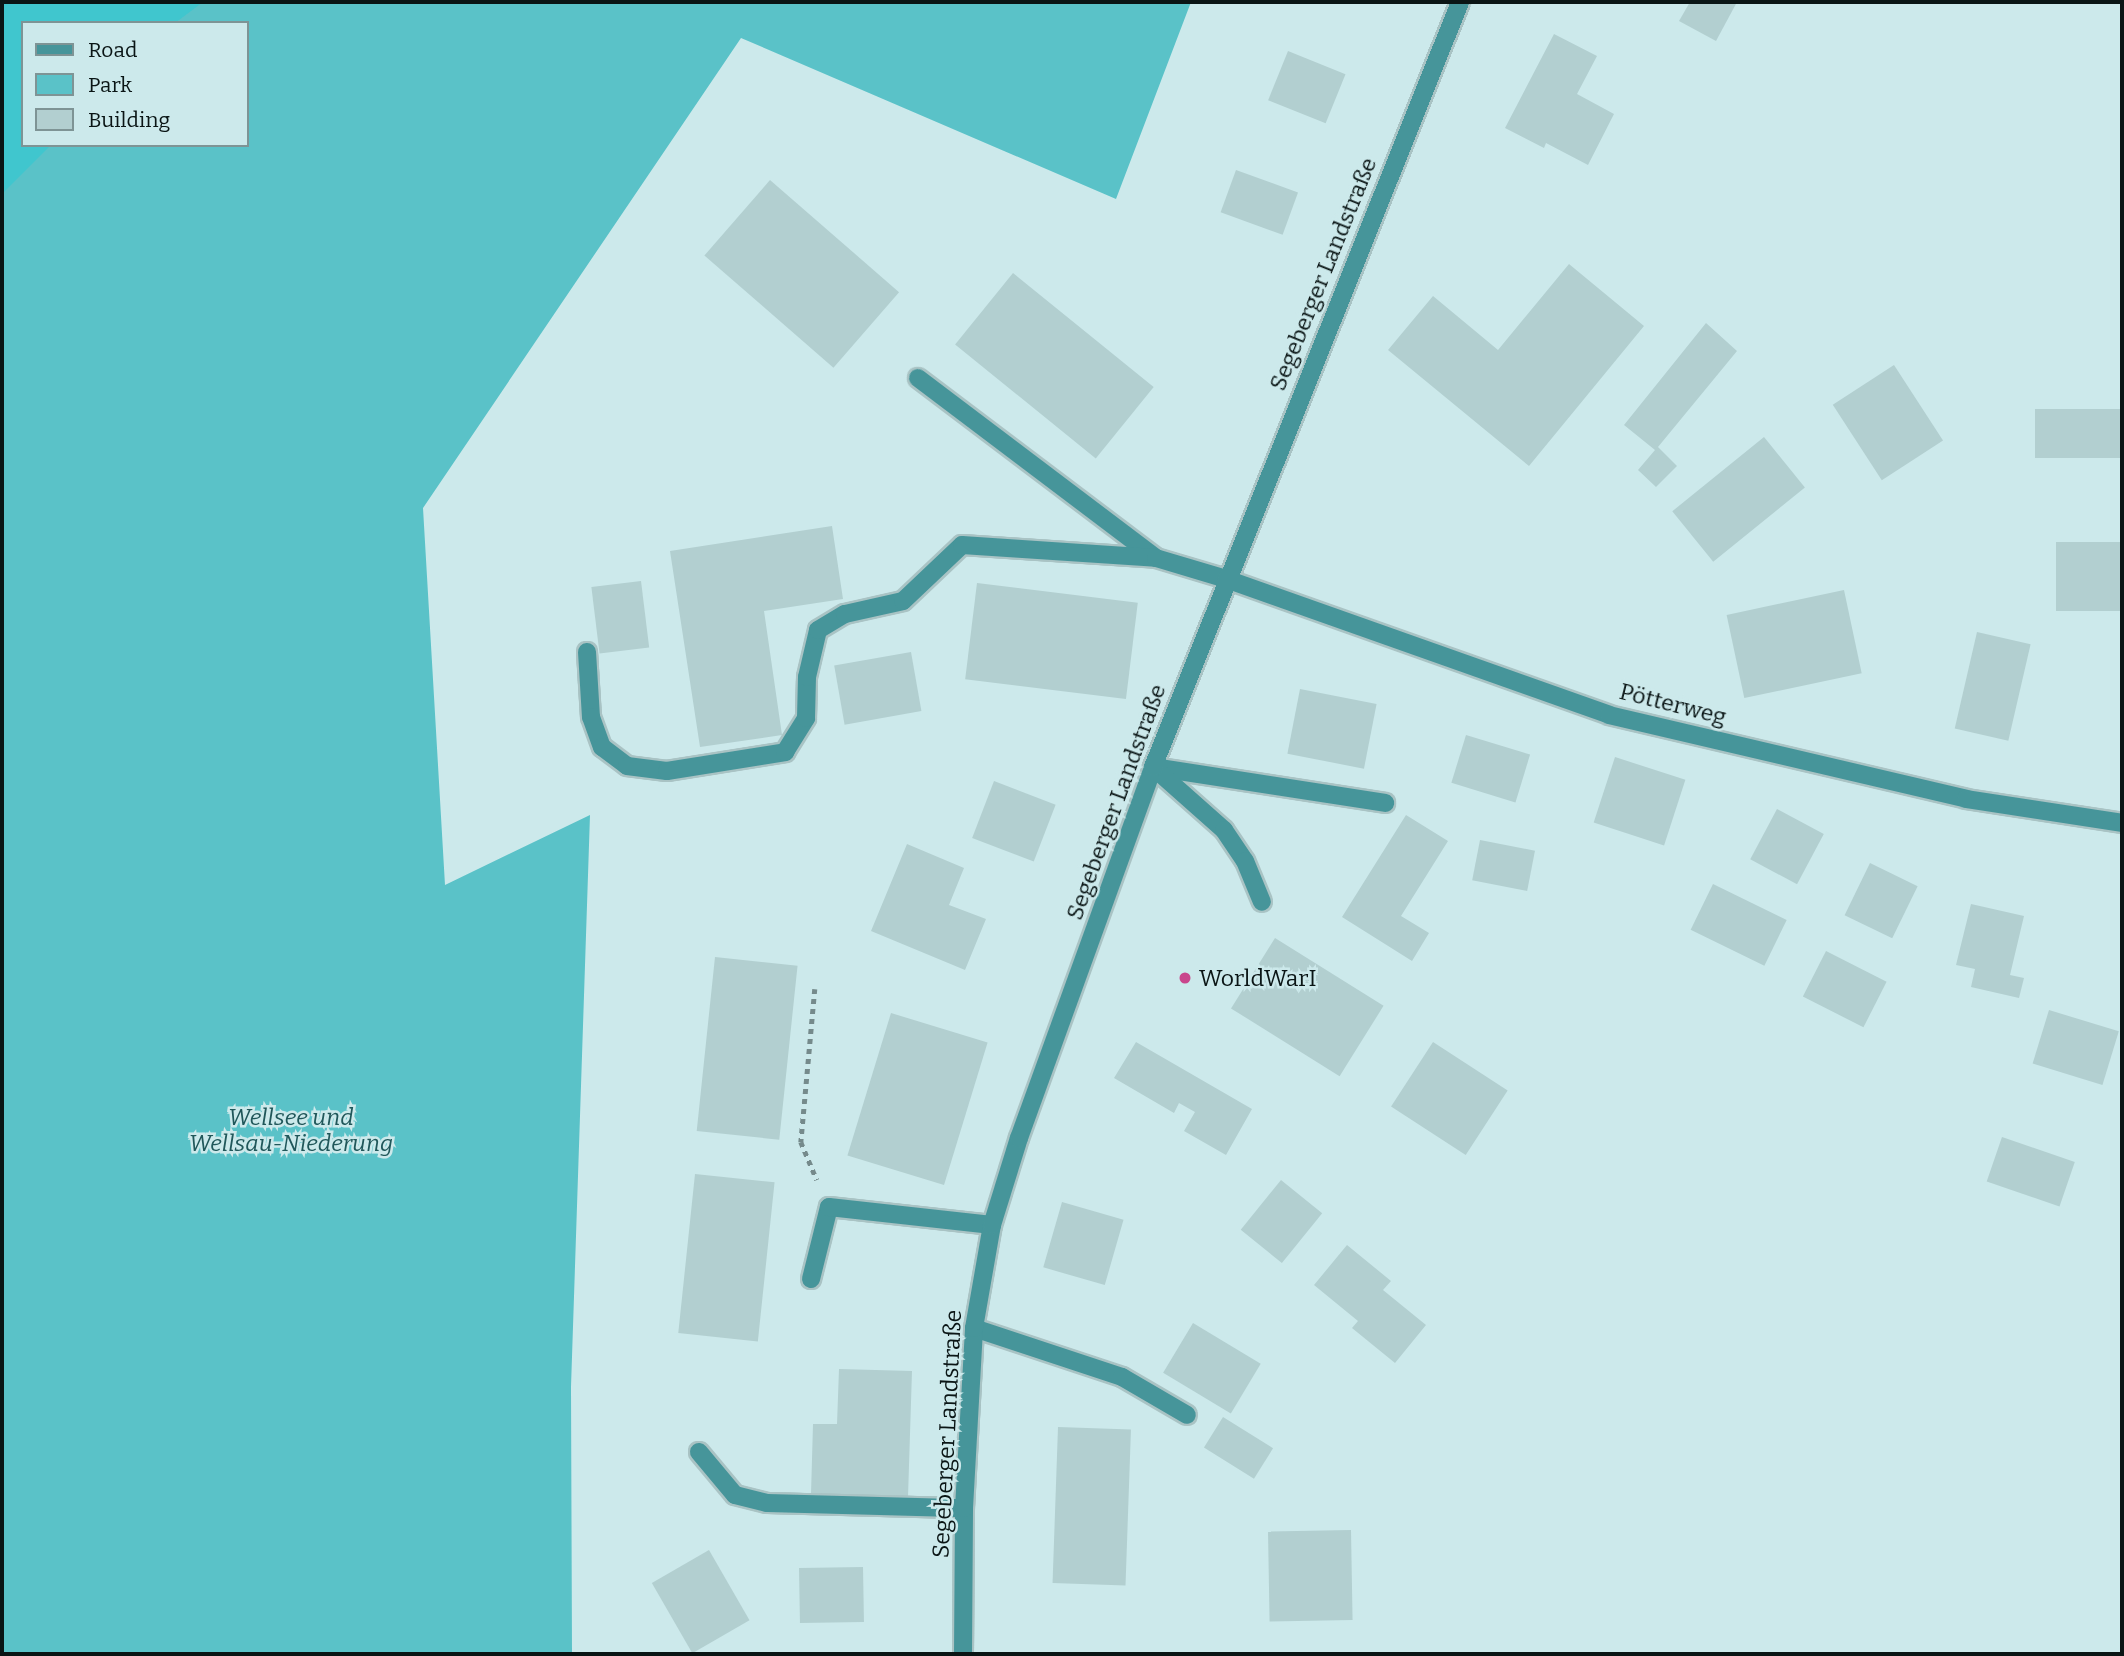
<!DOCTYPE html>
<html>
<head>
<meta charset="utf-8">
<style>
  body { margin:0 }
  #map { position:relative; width:2124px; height:1656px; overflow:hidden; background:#cce9eb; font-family:Bitter,serif }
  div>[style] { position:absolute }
  .green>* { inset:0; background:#5ac2c8 }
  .forest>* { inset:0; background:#40c6ce }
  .building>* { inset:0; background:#b2cfd0; transform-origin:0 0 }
  .path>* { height:4.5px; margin-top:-2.25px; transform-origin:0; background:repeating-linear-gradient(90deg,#758a8b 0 5px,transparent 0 10px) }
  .roads { filter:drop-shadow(2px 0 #a9c3c4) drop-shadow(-2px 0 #a9c3c4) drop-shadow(0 2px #a9c3c4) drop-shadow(0 -2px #a9c3c4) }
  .lane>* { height:18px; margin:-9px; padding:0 9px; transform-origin:9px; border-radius:9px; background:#46959a }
  .street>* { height:18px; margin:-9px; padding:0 9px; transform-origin:9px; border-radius:9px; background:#46959a }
  .dots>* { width:19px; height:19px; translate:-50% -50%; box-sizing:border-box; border:4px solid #cce9eb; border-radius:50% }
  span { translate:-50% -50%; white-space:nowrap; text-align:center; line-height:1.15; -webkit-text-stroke:5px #cce9eb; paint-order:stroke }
  .street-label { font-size:23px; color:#0a1515 }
  .poi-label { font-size:23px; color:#0a1515 }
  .left { translate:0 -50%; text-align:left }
  .park-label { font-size:23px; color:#20575a; font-style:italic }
  .frame { position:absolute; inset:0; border:4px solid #0a1515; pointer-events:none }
  .legend { position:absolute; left:21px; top:21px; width:228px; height:126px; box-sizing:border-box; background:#cce9eb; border:2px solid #7e9495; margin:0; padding:9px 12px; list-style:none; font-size:21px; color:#0a1515 }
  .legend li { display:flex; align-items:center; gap:14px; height:35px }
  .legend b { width:35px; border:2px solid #7e9495 }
</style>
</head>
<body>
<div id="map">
  <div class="green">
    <div style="clip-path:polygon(evenodd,2px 2px,1191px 2px,1116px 199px,741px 38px,423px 508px,445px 885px,590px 815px,571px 1387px,572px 1654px,2px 1654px,2px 2px,23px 23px,247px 23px,247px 145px,23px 145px,23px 23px)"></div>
  </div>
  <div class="forest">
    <div style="clip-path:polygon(2px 2px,203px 2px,175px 23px,23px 23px,23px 145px,51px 145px,2px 194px)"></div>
  </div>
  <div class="building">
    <div style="clip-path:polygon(1690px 2px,1737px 2px,1716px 41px,1679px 21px)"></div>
    <div style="clip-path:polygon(1554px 34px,1597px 56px,1577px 94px,1614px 114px,1588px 165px,1546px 143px,1544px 148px,1505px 128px)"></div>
    <div style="left:1288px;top:51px;width:62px;height:53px;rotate:22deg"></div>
    <div style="left:1236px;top:170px;width:66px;height:45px;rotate:20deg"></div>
    <div style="left:770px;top:180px;width:171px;height:100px;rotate:41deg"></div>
    <div style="clip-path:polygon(1569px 264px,1644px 326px,1529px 466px,1388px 350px,1433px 296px,1498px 350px)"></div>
    <div style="left:1013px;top:273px;width:181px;height:92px;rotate:39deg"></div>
    <div style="clip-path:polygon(1706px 323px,1737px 351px,1658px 447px,1677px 466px,1656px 487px,1638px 470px,1655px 450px,1624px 425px)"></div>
    <div style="left:1894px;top:365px;width:90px;height:73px;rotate:57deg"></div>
    <div style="left:2121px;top:409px;width:49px;height:86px;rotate:90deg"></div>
    <div style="left:1764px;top:437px;width:65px;height:118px;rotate:51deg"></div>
    <div style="clip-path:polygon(832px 526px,843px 599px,764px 611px,782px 735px,700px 747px,670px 551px)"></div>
    <div style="left:2056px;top:542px;width:65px;height:69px"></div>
    <div style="left:641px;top:581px;width:67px;height:50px;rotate:83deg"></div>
    <div style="left:977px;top:583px;width:162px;height:97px;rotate:7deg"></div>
    <div style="left:1844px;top:590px;width:85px;height:120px;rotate:78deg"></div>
    <div style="left:1977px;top:632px;width:55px;height:99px;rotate:13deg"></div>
    <div style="left:911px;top:652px;width:60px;height:78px;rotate:80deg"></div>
    <div style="left:1300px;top:689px;width:78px;height:66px;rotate:11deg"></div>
    <div style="left:1466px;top:735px;width:67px;height:50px;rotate:17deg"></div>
    <div style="left:1615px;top:757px;width:74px;height:69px;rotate:18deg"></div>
    <div style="left:994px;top:781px;width:66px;height:61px;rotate:21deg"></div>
    <div style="left:1777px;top:809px;width:53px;height:57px;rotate:28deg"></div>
    <div style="clip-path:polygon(1406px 815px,1448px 841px,1401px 916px,1429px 933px,1412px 961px,1342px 917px)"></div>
    <div style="left:1480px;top:840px;width:56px;height:41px;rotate:11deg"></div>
    <div style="clip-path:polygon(907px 844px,964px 868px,949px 905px,986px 919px,965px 970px,871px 931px)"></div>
    <div style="left:1870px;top:863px;width:53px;height:58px;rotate:26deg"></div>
    <div style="left:1713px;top:884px;width:82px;height:51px;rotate:26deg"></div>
    <div style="clip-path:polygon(1971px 904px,2024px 916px,2010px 975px,2024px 978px,2019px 998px,1971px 987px,1975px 969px,1956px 965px)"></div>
    <div style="left:1275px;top:938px;width:128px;height:83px;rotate:32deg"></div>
    <div style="left:1826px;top:951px;width:68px;height:51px;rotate:27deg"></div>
    <div style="left:715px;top:957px;width:83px;height:175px;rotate:6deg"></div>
    <div style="left:2049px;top:1010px;width:73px;height:56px;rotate:17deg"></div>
    <div style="left:891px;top:1013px;width:101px;height:149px;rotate:17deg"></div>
    <div style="clip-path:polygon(1136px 1042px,1252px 1109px,1226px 1155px,1184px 1131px,1195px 1112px,1179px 1103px,1174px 1113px,1114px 1078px)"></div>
    <div style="left:1433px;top:1042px;width:89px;height:77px;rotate:33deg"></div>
    <div style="left:2002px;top:1137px;width:77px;height:47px;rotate:19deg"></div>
    <div style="left:695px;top:1174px;width:80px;height:160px;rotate:6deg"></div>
    <div style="left:1281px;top:1180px;width:53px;height:64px;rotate:39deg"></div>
    <div style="left:1062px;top:1202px;width:64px;height:68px;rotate:16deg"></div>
    <div style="clip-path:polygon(1347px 1245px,1391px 1281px,1383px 1290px,1426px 1325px,1395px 1363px,1352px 1328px,1358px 1321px,1314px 1285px)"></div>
    <div style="left:1193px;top:1323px;width:79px;height:58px;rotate:31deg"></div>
    <div style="clip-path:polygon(839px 1369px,912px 1371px,908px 1497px,811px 1494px,813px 1424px,837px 1424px)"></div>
    <div style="left:1223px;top:1417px;width:59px;height:36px;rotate:32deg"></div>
    <div style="left:1058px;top:1427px;width:73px;height:156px;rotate:2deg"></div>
    <div style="left:1351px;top:1530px;width:90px;height:83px;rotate:89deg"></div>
    <div style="left:709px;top:1550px;width:81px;height:66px;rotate:60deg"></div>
    <div style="left:863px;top:1567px;width:55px;height:64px;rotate:89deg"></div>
  </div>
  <div class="path">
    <div style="left:815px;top:989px;width:154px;rotate:95.2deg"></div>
    <div style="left:801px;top:1142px;width:41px;rotate:67.2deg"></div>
  </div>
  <div class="roads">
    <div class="lane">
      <div style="left:918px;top:378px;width:298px;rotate:37.1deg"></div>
      <div style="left:587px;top:652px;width:65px;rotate:86.5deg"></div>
      <div style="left:591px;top:717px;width:32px;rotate:70deg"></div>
      <div style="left:602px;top:747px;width:31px;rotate:37deg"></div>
      <div style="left:627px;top:766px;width:40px;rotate:7.1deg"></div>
      <div style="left:667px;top:771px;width:120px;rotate:-9.1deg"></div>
      <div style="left:785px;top:752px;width:40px;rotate:-58deg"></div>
      <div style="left:806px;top:718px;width:41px;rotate:-88.6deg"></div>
      <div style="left:807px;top:677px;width:48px;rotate:-76.8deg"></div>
      <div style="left:818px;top:630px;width:31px;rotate:-31deg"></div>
      <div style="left:845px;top:614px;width:59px;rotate:-12.6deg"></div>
      <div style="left:903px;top:601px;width:81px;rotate:-43.5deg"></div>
      <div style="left:962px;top:545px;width:194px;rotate:3.8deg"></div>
      <div style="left:1156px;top:558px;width:73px;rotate:16.7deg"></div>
      <div style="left:1153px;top:767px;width:235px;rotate:8.8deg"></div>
      <div style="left:1153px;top:767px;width:95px;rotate:41.6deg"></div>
      <div style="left:1224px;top:830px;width:37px;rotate:56deg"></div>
      <div style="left:1245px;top:861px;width:44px;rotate:67.5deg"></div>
      <div style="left:811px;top:1279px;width:74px;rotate:-76deg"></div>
      <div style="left:829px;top:1207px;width:164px;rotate:6.3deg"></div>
      <div style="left:974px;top:1328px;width:156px;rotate:18.3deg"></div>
      <div style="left:1122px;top:1377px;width:75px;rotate:30.3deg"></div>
      <div style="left:699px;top:1452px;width:56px;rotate:50.1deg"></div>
      <div style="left:735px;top:1495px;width:33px;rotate:14deg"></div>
      <div style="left:767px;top:1503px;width:197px;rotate:1.5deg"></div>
    </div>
    <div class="street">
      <div style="left:1226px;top:579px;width:406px;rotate:19.5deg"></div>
      <div style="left:1609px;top:715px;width:367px;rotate:13.2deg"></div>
      <div style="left:1966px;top:799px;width:158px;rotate:8.7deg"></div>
      <div style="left:963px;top:1654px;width:146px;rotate:-89.6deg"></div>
      <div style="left:964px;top:1508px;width:180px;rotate:-86.8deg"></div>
      <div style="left:974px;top:1328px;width:105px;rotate:-80.1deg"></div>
      <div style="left:992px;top:1225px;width:91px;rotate:-72.8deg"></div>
      <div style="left:1019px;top:1138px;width:394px;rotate:-70.1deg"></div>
      <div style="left:1153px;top:767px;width:824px;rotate:-68.13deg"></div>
    </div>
  </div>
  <div class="dots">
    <div style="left:1185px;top:978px;background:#c9468c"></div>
  </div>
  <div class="street-label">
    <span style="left:1323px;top:274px;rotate:-68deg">Segeberger Landstraße</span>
    <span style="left:1673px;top:704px;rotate:14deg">Pötterweg</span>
    <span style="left:1116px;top:802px;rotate:-70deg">Segeberger Landstraße</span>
    <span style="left:947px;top:1434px;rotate:-87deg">Segeberger Landstraße</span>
  </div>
  <div class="poi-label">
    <span class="left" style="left:1199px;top:978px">WorldWarI</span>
  </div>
  <div class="park-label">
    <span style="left:291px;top:1130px">Wellsee und<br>Wellsau-Niederung</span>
  </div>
  <div class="frame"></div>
  <ul class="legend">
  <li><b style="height:9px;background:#46959a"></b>Road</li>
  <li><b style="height:19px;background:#5ac2c8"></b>Park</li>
  <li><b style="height:19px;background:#b2cfd0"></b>Building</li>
  </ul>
</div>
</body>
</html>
